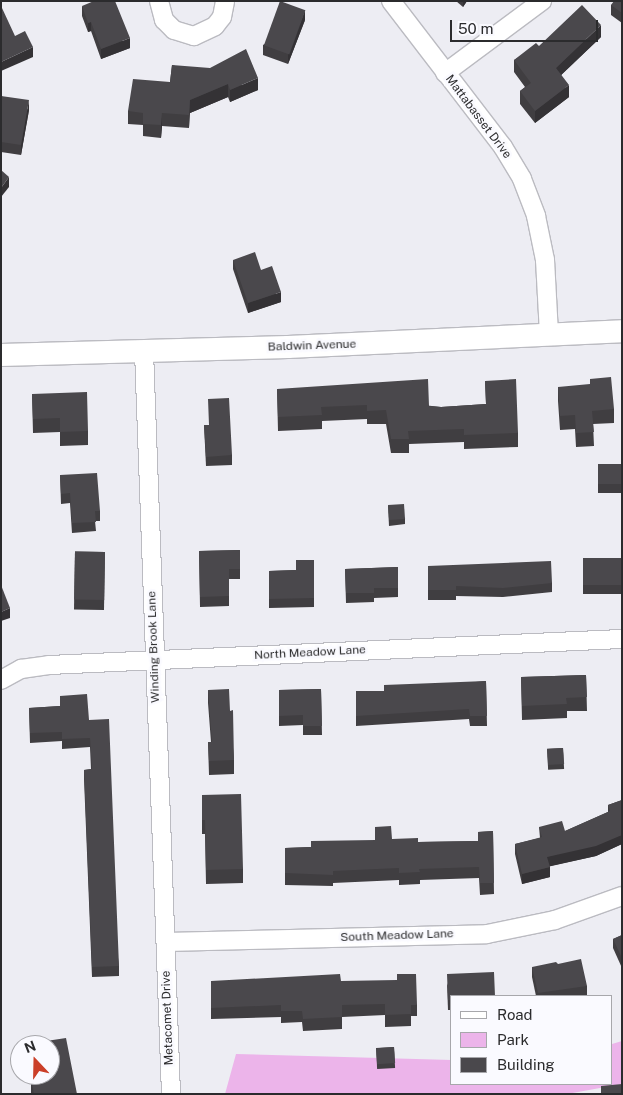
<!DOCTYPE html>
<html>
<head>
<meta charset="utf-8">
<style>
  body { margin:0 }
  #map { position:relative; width:623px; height:1095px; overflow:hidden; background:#ededf3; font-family:"Public Sans",sans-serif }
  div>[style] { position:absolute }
  .green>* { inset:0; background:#ecb4ea }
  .roads { filter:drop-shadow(1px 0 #bbbbc1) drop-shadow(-1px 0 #bbbbc1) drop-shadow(0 1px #bbbbc1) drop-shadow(0 -1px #bbbbc1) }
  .minor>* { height:18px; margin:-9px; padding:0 9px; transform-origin:9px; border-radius:9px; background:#fff }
  .tertiary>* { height:22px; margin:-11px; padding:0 11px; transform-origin:11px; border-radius:11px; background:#fff }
  .wall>* { inset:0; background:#403e41; transform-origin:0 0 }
  .shaded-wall>* { inset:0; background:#343235 }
  .building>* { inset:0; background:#4a484c; transform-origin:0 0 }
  span { translate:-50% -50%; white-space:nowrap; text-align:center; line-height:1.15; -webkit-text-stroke:5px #fafaff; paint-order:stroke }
  .street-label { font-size:12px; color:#2b2b2d }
  .frame { position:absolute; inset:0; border:2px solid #2b2b2d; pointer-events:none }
  .legend { position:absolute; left:450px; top:995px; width:162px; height:90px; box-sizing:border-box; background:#fafaff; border:1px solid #a7a7ab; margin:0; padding:6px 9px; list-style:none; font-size:15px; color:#2b2b2d }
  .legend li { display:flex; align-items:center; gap:10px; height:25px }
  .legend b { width:25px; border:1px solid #a7a7ab }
  .north { position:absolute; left:10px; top:1035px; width:50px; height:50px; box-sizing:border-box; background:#fafaff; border:1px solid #a7a7ab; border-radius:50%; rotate:339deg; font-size:14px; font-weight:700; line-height:20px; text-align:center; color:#2b2b2d }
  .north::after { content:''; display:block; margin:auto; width:18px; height:22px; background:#cb3f29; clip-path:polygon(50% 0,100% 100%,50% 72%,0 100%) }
  .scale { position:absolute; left:450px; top:20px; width:148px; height:22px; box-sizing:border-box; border:2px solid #2b2b2d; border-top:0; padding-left:6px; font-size:15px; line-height:18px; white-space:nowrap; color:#2b2b2d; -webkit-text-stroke:4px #fafaff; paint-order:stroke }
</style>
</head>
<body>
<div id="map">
  <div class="green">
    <div style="clip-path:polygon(622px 1041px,622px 1084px,567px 1094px,225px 1094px,236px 1054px,452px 1060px,452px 1084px,612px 1084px,612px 1044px)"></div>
  </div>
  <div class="roads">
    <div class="minor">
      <div style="left:159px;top:1px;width:20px;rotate:75deg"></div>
      <div style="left:164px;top:20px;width:14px;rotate:45deg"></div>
      <div style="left:174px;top:30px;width:21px;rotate:17deg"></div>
      <div style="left:194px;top:36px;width:23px;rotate:-25deg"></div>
      <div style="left:215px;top:26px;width:11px;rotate:-52deg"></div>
      <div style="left:222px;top:17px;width:16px;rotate:-79deg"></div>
      <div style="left:391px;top:1px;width:184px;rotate:52.5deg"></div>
      <div style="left:503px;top:147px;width:37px;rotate:59deg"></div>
      <div style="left:522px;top:179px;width:40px;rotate:69deg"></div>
      <div style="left:536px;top:216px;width:45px;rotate:78.4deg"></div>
      <div style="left:545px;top:260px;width:74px;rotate:86.9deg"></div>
      <div style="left:445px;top:73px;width:121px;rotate:-36.6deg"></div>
      <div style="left:144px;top:351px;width:743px;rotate:87.92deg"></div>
      <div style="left:1px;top:680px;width:23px;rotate:-29deg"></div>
      <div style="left:21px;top:669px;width:28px;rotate:-8deg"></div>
      <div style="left:49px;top:665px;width:574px;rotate:-2.6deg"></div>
      <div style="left:166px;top:942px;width:321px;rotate:-1.4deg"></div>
      <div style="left:487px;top:934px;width:69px;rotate:-11.6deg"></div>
      <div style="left:555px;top:920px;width:71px;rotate:-19.7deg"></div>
    </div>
    <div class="tertiary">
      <div style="left:1px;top:355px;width:287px;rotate:-1.6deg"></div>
      <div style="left:288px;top:347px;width:334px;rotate:-2.7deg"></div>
    </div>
  </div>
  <div class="wall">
    <div style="clip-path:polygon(456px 1px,467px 1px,463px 7px)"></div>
    <div style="clip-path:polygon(622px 1px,622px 23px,611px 15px,611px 5px)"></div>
    <div style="clip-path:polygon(82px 6px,130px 48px,101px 59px,91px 31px,88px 32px,82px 16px)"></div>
    <div style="clip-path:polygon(305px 20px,288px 64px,263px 55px,263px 45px)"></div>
    <div style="clip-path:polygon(601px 37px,561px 75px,569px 97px,535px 123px,520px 104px,520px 91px,525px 87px,514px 72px,514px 60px,539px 46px)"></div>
    <div style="clip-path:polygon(172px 65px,258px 90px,230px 102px,228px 97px,190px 113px,189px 128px,162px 126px,161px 138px,143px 136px,143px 125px,128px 124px,128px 111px,170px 82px)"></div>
    <div style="clip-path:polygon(1px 96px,29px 110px,21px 155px,1px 152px)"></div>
    <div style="clip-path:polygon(233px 260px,261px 270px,281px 302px,248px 313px,233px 269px)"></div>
    <div style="clip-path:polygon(485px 381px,518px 433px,518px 447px,464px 449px,464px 442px,409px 444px,409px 453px,391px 453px,386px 424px,367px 424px,367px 419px,322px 421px,322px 429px,278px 431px,277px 389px,441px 407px,486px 404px)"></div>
    <div style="clip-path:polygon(558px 387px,614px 409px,614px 423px,593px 424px,594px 446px,576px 447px,575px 429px,560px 430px,558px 401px)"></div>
    <div style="clip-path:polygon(32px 394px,88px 431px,88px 445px,60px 446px,60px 432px,33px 433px)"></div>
    <div style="clip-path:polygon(204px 425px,232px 455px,232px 465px,206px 466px)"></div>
    <div style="left:622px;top:464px;width:29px;height:24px;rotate:90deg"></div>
    <div style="clip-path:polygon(60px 475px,100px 511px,100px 521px,95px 521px,96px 531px,72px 533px,70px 503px,61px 504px)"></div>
    <div style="clip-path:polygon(388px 505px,405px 519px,405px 524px,389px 526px)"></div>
    <div style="clip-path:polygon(240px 550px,240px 579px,229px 579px,229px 606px,200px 607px,199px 551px)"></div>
    <div style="left:105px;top:552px;width:58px;height:30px;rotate:91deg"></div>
    <div style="left:622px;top:558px;width:36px;height:39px;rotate:90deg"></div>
    <div style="clip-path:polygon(314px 560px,314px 607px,269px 608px,269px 571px,296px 570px)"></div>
    <div style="clip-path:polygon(428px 566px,552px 583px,552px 592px,503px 597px,456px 596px,456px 600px,428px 600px)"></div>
    <div style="clip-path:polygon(398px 567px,398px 597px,374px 598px,374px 602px,346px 603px,345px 569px)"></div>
    <div style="clip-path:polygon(586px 675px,587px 711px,567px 711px,567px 718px,522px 720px,521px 677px)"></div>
    <div style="clip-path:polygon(486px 681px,487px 726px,470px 726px,469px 719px,356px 726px,356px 691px,384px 691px)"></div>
    <div style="clip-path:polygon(321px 689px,322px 735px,303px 735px,303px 725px,279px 726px,279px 690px)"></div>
    <div style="clip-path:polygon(208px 690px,230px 711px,234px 760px,234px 774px,209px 775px,208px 742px,211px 742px,208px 703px)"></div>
    <div style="clip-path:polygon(60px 696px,89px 720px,119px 966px,119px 976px,92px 977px,84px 779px,84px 770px,91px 769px,90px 747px,62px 749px,62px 741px,30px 743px,29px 708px,60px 706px)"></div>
    <div style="left:563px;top:748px;width:21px;height:16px;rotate:87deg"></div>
    <div style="clip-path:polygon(202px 795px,243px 869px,243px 883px,206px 884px,205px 834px,202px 834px)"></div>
    <div style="clip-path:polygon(622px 800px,622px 844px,596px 856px,550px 866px,550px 877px,522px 884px,515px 854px,515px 844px,540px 838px,539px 827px,565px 831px,608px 812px,608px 805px)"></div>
    <div style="clip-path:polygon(493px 831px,494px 894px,480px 895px,479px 878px,420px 880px,420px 884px,399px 885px,399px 880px,333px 883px,333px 886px,285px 885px,285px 848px,311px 847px,392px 839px,418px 842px,478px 841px,478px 832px)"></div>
    <div style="clip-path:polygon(622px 935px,622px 968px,613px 948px,613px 939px)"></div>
    <div style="clip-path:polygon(532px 967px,587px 986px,587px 995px,581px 996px,536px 996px,532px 977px)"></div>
    <div style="clip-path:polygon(211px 981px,341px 981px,417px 1005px,417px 1016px,411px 1016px,411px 1026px,385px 1027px,385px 1015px,342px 1017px,342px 1029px,303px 1031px,302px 1022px,281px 1023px,281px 1017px,211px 1019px)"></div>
    <div style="clip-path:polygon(447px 983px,452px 996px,452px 1010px,448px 1010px)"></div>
    <div style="left:394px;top:1047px;width:21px;height:18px;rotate:87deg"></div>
    <div style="clip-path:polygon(36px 1075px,50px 1075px,77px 1094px,31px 1094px,31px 1079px,36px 1078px)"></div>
  </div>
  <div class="shaded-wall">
    <div style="clip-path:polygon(463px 1px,467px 1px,463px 7px)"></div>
    <div style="clip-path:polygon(305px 10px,305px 20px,288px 64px,288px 54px)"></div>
    <div style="clip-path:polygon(91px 22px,91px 31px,88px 32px,88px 23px)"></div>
    <div style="clip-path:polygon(601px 25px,601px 37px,556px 80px,556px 68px)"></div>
    <div style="clip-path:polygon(130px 38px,130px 48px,101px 59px,101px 49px)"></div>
    <div style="clip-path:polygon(33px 47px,33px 57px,1px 71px,1px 62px)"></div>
    <div style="clip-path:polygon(258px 78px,258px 90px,230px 102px,230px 90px)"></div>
    <div style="clip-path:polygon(228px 84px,228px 97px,190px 113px,189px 128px,190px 100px)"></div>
    <div style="clip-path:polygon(569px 85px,569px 97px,535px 123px,535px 111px)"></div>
    <div style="clip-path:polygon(29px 100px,29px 110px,21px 155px,21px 145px)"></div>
    <div style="clip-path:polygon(162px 113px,162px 126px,161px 138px,161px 125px)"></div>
    <div style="clip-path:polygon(9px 177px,9px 187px,1px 197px,1px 188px)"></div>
    <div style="clip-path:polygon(281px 292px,281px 302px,248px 313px,248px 303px)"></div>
    <div style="clip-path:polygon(10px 608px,10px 618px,1px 621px,1px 612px)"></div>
    <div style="clip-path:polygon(622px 835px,622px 844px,596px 856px,547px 867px,547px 857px)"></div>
    <div style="clip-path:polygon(550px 867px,550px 877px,522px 884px,522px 874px)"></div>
  </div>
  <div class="building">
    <div style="clip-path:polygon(94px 1px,115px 1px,130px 38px,101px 49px,91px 22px,88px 23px,82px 6px)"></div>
    <div style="left:280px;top:1px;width:27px;height:47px;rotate:20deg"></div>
    <div style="clip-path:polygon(614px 1px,622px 1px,622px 13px,611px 5px)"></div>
    <div style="clip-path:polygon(582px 5px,601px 25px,556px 68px,569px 85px,535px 111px,520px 91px,531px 83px,514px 60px,536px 43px,539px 46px)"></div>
    <div style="clip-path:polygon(1px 8px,2px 8px,15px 36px,25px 31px,33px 47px,1px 62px)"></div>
    <div style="clip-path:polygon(246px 49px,258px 78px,230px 90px,228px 84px,190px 100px,189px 115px,162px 113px,161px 125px,143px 124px,143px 113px,128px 111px,133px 79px,170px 82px,172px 65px,210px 68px)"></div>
    <div style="clip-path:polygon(1px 96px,29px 100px,21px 145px,1px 142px)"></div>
    <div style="clip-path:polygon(1px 170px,9px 177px,1px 188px)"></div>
    <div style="clip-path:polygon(255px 252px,261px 270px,272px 266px,281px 292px,248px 303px,233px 260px)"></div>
    <div style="clip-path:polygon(611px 377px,614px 409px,592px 411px,594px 432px,576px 433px,575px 415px,560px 416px,558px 387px,590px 384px,590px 379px)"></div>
    <div style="clip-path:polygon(428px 379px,429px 406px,441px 407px,486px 404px,485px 381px,516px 379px,518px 433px,464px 435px,464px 429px,408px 431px,409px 439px,391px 439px,386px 410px,367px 411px,367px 405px,321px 407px,322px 415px,278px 417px,277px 389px)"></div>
    <div style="clip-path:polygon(87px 392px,88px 431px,60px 432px,60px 418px,33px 419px,32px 394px)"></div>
    <div style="clip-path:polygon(229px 398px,232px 455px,206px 457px,204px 425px,209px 425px,208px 399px)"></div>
    <div style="left:622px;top:464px;width:20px;height:24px;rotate:90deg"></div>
    <div style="clip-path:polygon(97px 473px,100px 511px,95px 511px,96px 522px,72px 523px,70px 493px,61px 494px,60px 475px)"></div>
    <div style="left:404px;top:504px;width:15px;height:16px;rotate:86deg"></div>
    <div style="clip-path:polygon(240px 550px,240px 569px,229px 569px,229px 596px,200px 597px,199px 551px)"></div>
    <div style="left:105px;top:552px;width:48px;height:30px;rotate:91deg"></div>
    <div style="left:622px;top:558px;width:27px;height:39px;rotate:90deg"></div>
    <div style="clip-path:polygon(296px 560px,314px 560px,314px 598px,269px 599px,269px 571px,296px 570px)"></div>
    <div style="clip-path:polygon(551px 561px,552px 583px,503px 588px,456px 586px,456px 590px,428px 590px,428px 566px)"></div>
    <div style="clip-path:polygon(398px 567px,398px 588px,374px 588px,374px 593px,346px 593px,345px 569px)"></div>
    <div style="clip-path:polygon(1px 585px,10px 608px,1px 612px)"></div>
    <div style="clip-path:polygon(586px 675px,587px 697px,566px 698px,567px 704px,522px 706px,521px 677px)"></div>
    <div style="clip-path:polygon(486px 681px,487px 716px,470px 716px,469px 709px,356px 716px,356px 691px,384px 691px,384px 685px)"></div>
    <div style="clip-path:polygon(229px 689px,230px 711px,233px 710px,234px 760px,209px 761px,208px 742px,212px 742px,208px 690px)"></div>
    <div style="clip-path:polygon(321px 689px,322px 726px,303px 726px,303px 715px,279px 716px,279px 690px)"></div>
    <div style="clip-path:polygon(87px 694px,89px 720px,109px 719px,119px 966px,92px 967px,84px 770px,92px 769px,90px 738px,62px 739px,62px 732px,30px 733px,29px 708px,60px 706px,60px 696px)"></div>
    <div style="left:563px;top:748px;width:16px;height:16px;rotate:86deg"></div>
    <div style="clip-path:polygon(241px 794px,243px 869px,206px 870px,205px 820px,202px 820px,202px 795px)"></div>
    <div style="clip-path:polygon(622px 800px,622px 835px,596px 846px,547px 857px,550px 867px,522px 874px,515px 844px,542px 837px,539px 827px,562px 821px,565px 831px,610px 811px,608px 805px)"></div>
    <div style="clip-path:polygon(391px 826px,392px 839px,418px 838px,418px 842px,478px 841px,478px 832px,493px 831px,494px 883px,480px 883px,479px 867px,419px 869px,420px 872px,399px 873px,399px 868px,333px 871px,333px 875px,285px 873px,285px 848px,311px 847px,311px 841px,375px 840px,375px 827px)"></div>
    <div style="clip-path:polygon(622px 935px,622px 958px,613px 939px)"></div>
    <div style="clip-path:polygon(581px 959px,587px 986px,538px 993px,532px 967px,556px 962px,558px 964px)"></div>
    <div style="clip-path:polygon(494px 972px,495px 996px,452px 996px,452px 1000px,448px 1000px,447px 974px)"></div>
    <div style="clip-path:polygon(340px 974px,341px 981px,397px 980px,397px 974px,416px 974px,417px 1005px,411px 1005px,411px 1014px,385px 1015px,385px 1004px,342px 1005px,342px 1017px,303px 1019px,302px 1011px,281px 1011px,281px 1005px,211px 1008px,211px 981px)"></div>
    <div style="clip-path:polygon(66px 1038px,77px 1094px,34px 1094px,31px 1079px,39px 1078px,38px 1075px,50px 1075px,50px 1045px,34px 1045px,33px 1043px)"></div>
    <div style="left:394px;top:1047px;width:16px;height:18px;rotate:86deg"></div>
    <div style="clip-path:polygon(622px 1084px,622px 1094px,601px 1094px,601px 1086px)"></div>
  </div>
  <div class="street-label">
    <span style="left:478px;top:117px;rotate:53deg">Mattabasset Drive</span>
    <span style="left:312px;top:346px;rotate:-2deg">Baldwin Avenue</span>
    <span style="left:154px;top:647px;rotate:-92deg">Winding Brook Lane</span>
    <span style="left:310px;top:653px;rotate:-3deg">North Meadow Lane</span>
    <span style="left:397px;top:936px;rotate:-2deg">South Meadow Lane</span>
    <span style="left:168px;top:1018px;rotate:-92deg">Metacomet Drive</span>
  </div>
  <div class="frame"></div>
  <ul class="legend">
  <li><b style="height:6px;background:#fff"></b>Road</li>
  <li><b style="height:14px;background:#ecb4ea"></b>Park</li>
  <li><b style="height:14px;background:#4a484c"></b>Building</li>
  </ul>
  <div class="north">N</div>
  <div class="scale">50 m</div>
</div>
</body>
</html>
